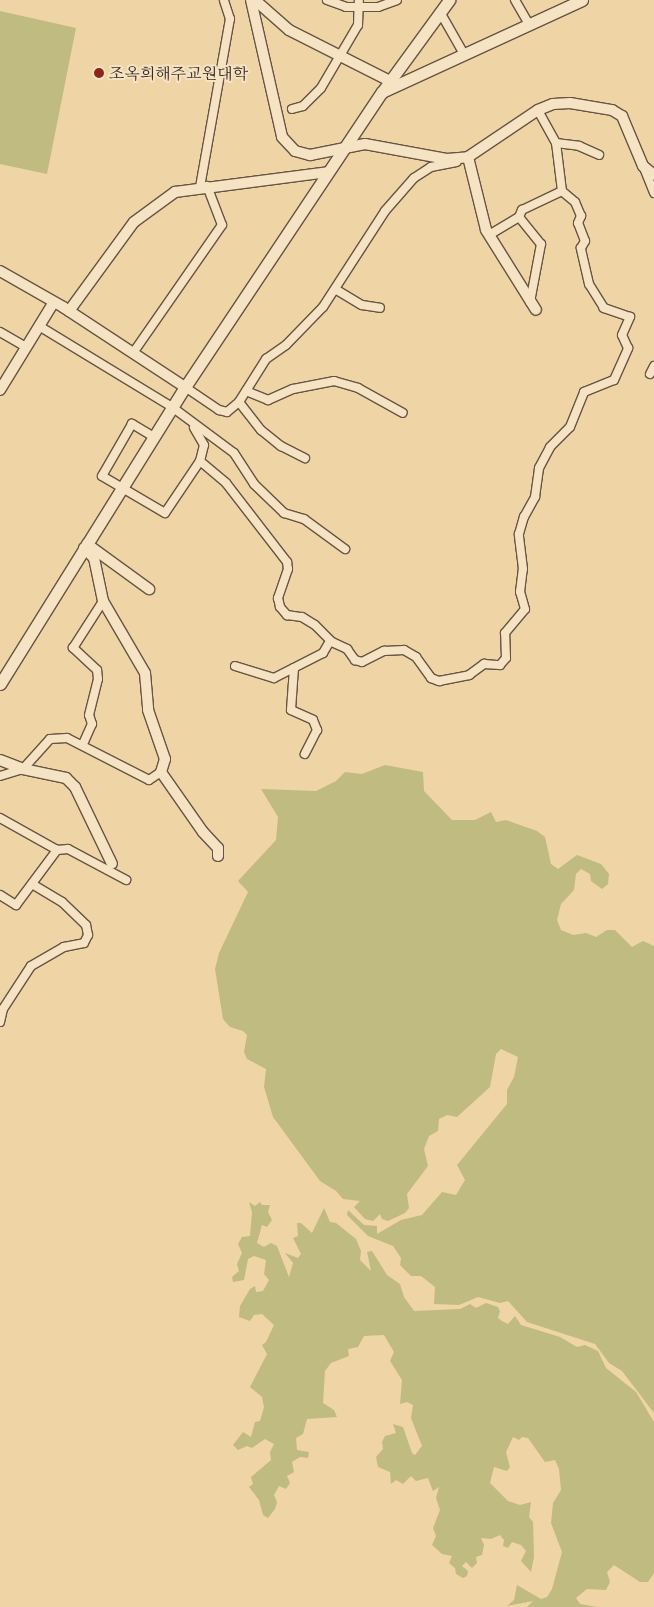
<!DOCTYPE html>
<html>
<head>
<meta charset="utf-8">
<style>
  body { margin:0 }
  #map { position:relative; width:654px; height:1607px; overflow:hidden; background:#efd4a5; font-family:"Gentium Book Plus","Noto Serif KR",serif }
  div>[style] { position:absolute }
  .green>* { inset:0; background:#c0bb81 }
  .roads { filter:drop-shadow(1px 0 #665443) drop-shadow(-1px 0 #665443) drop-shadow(0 1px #665443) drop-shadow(0 -1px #665443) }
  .minor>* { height:8px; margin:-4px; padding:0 4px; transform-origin:4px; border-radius:4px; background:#f5e3c4 }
  .tertiary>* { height:10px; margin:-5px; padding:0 5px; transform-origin:5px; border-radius:5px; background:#f5e3c4 }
  .secondary>* { height:11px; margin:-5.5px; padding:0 5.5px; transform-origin:5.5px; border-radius:5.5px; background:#f5e3c4 }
  .dots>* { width:14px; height:14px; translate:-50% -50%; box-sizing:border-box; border:2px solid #f5e3c4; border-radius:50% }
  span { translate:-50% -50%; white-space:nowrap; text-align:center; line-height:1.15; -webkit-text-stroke:4px #f5e3c4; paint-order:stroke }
  .poi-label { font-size:16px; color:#392a22 }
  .left { translate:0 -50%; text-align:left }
</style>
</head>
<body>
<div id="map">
  <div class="green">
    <div style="clip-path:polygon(0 11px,76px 28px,47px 174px,0 164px)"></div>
    <div style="clip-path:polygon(385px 765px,423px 772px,424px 791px,452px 820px,475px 820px,491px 812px,496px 822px,506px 820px,537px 831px,545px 837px,551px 864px,558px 869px,577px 855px,601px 864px,609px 874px,608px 884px,602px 889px,591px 881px,590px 874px,581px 869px,576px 874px,574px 890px,561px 904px,557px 920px,561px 930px,573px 935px,586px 933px,596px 937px,607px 930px,615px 930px,632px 947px,643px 941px,654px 946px,654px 1413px,622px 1371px,609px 1363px,595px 1344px,527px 1322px,508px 1301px,500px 1303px,478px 1297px,459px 1305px,434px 1304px,435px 1287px,421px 1276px,411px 1276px,400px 1265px,401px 1258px,393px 1246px,368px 1236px,347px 1215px,348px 1210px,364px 1225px,377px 1226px,377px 1234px,401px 1220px,422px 1215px,442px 1192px,456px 1195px,465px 1180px,457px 1165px,507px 1104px,507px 1090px,514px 1077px,518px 1057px,501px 1049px,496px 1054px,490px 1087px,457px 1117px,447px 1115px,439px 1119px,438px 1131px,429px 1136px,424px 1149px,428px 1166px,407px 1194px,409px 1208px,405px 1213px,388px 1221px,382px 1219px,380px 1214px,373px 1221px,365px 1219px,354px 1207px,360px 1201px,343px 1199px,336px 1191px,320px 1181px,273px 1117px,264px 1087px,266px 1069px,247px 1059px,244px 1052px,247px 1035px,243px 1031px,230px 1027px,223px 1019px,215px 969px,219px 953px,248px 892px,238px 881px,276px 840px,278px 817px,261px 789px,316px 791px,336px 781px,345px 772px,362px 774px)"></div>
    <div style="clip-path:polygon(249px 1202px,255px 1206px,260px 1202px,262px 1205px,270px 1205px,268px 1212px,272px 1220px,267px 1227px,262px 1225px,257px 1243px,264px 1247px,271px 1243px,277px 1246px,289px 1277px,293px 1263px,285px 1253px,298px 1258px,301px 1254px,293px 1238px,298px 1236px,297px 1223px,301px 1223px,312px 1233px,324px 1208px,330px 1222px,336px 1223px,356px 1239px,361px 1251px,360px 1260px,371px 1271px,367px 1252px,372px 1251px,387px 1275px,400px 1284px,404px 1297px,414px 1311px,460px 1309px,470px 1304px,476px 1308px,486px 1303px,498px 1307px,500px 1311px,498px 1318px,502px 1321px,508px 1324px,515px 1316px,521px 1325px,560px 1337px,577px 1347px,585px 1345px,598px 1351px,606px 1368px,636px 1392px,654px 1422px,654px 1573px,648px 1582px,640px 1582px,614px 1565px,607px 1572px,610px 1582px,606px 1590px,587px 1589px,576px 1598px,580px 1604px,597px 1607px,527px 1607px,533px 1601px,507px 1606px,514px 1600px,517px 1585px,541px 1599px,547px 1597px,552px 1589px,562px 1552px,551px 1523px,553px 1503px,561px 1490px,559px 1469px,555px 1460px,545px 1462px,528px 1438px,522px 1437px,519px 1440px,513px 1437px,506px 1452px,510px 1467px,507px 1471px,494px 1467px,490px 1483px,508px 1501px,520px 1505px,531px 1502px,529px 1517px,533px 1522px,534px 1557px,531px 1572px,521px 1561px,526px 1551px,521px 1545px,512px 1542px,508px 1548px,503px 1546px,504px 1540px,500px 1535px,491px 1539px,481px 1538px,484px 1545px,482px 1555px,476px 1557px,477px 1563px,472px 1568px,466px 1562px,462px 1566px,468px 1571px,467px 1576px,463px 1578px,456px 1574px,455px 1568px,449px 1563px,452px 1556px,442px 1554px,432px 1545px,436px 1536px,433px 1528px,440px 1510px,436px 1498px,439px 1487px,433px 1491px,428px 1478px,416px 1481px,411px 1476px,403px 1484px,396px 1480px,391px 1484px,390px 1472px,378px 1467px,376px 1457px,383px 1449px,382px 1442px,385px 1436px,396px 1433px,393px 1424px,403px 1427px,412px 1453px,415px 1455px,422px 1446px,411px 1418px,413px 1405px,407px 1402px,400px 1404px,402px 1380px,390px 1361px,394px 1352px,384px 1335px,364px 1336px,358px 1347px,348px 1349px,349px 1356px,331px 1363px,325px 1371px,323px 1403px,334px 1410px,337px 1417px,307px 1419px,303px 1434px,296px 1438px,297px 1450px,309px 1452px,308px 1458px,300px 1457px,292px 1462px,294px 1472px,287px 1476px,290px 1483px,286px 1489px,279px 1486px,274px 1495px,277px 1502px,275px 1509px,268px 1518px,263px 1515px,259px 1500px,249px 1487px,253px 1484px,251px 1477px,271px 1460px,270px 1452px,274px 1444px,265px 1439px,252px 1448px,247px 1446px,238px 1450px,233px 1445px,243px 1432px,251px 1437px,255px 1422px,260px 1421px,264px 1407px,262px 1397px,250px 1387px,267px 1354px,262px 1345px,266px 1342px,274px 1325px,262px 1314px,254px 1315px,250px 1321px,239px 1317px,240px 1306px,250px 1289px,255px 1286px,256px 1292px,263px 1291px,269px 1280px,264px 1274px,266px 1260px,254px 1256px,248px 1259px,244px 1280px,233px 1282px,232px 1277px,239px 1271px,237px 1264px,242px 1253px,238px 1244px,242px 1237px,250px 1236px,252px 1212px)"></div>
  </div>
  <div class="roads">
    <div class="minor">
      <div style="left:327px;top:0;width:20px;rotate:20deg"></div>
      <div style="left:346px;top:7px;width:32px"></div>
      <div style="left:378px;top:7px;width:20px;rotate:-20deg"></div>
      <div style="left:515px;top:0;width:28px;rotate:60deg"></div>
      <div style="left:440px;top:12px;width:48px;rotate:60.3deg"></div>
      <div style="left:292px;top:109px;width:11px;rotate:-15deg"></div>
      <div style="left:303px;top:106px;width:25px;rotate:-45deg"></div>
      <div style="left:321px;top:88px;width:73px;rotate:-59.6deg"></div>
      <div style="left:358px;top:25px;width:25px;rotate:-88deg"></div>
      <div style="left:556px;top:143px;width:23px;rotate:7deg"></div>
      <div style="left:579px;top:146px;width:22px;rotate:24deg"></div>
      <div style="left:644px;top:168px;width:27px;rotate:68deg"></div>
      <div style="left:200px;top:187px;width:171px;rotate:-79.9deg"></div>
      <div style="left:230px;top:19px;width:20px;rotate:-108deg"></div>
      <div style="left:519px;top:217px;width:35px;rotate:51deg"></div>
      <div style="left:541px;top:244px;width:59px;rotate:100.7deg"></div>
      <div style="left:489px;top:235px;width:35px;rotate:-31deg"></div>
      <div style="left:519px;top:217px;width:8px;rotate:-67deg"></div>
      <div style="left:522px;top:210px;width:44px;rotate:-25.4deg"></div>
      <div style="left:562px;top:191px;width:48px;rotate:-97.1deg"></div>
      <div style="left:556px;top:143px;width:38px;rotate:-119deg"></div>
      <div style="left:335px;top:289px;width:31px;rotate:31deg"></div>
      <div style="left:362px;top:305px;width:18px;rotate:9deg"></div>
      <div style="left:39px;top:326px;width:156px;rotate:31.3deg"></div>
      <div style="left:172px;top:407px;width:77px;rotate:36.6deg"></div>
      <div style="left:234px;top:453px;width:37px;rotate:57deg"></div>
      <div style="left:254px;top:484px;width:42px;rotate:44deg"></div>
      <div style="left:284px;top:513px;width:21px;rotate:17deg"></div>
      <div style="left:304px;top:519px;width:51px;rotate:36.2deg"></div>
      <div style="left:0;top:332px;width:30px;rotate:30deg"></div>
      <div style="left:133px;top:353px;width:156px;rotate:-55.2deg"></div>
      <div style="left:222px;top:225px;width:42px;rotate:-111deg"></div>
      <div style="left:650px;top:374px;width:9px;rotate:-63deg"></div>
      <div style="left:185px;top:387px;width:41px;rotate:34.1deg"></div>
      <div style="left:219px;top:410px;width:8px;rotate:14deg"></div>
      <div style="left:227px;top:412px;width:16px;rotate:-40deg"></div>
      <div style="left:239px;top:402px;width:51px;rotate:-57.9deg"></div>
      <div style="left:266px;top:359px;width:24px;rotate:-35deg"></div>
      <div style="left:286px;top:345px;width:53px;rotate:-45.8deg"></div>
      <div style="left:323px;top:307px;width:114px;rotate:-57.1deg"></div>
      <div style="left:385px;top:211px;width:44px;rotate:-48.7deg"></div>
      <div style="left:414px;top:178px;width:20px;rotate:-33deg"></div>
      <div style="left:431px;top:167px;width:26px;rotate:-11deg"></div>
      <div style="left:246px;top:391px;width:24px;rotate:22deg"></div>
      <div style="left:268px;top:400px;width:27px;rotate:-24deg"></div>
      <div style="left:293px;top:389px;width:42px;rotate:-11deg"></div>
      <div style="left:334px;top:381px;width:25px;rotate:16deg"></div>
      <div style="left:358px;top:388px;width:51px;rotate:29.1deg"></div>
      <div style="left:239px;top:402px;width:36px;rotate:52deg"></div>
      <div style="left:261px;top:430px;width:26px;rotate:39deg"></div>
      <div style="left:281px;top:446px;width:27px;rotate:27deg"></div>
      <div style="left:154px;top:437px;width:26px;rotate:-149deg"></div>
      <div style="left:132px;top:424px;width:60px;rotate:120deg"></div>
      <div style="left:102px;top:476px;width:73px;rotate:30.4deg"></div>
      <div style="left:165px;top:513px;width:63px;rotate:-56.1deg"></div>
      <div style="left:200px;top:461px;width:16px;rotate:-76deg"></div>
      <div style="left:204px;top:445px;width:20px;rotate:-120deg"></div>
      <div style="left:200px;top:461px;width:34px;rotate:40deg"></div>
      <div style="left:226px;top:483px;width:100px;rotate:52.3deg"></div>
      <div style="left:287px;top:562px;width:7px;rotate:82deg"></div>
      <div style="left:288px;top:569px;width:31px;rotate:109deg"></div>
      <div style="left:278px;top:598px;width:9px;rotate:77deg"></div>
      <div style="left:280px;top:607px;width:11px;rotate:49deg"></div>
      <div style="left:287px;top:615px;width:15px;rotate:8deg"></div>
      <div style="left:302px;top:617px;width:15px;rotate:32deg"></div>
      <div style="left:315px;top:625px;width:24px;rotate:45deg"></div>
      <div style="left:332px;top:642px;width:17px;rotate:25deg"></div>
      <div style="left:347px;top:649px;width:14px;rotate:54deg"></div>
      <div style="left:355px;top:660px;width:7px;rotate:16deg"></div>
      <div style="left:362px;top:662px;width:25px;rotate:-27deg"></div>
      <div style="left:384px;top:651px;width:20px;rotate:-3deg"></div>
      <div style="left:404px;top:650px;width:14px;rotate:30deg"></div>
      <div style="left:416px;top:657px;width:26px;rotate:54deg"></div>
      <div style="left:431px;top:678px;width:9px;rotate:21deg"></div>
      <div style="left:439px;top:681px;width:31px;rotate:-11deg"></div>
      <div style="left:469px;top:675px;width:19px;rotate:-36deg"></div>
      <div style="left:484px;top:664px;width:16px;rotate:4deg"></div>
      <div style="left:500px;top:665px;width:9px;rotate:-49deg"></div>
      <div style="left:506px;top:658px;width:25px;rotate:-92deg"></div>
      <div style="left:505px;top:633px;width:31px;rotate:-50deg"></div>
      <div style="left:525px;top:609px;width:18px;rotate:-106deg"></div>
      <div style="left:520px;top:592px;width:23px;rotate:-83deg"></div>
      <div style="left:523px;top:569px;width:35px;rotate:-97deg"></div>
      <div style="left:519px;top:534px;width:18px;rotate:-74deg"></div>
      <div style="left:524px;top:517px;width:23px;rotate:-61deg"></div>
      <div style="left:535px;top:497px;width:29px;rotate:-82deg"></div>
      <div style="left:539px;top:468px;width:24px;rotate:-62deg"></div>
      <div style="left:550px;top:447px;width:28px;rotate:-45deg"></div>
      <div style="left:570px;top:427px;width:38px;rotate:-68deg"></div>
      <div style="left:584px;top:392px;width:32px;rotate:-22deg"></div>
      <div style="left:614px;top:380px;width:35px;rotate:-66deg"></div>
      <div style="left:628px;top:348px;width:14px;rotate:-115deg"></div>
      <div style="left:622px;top:335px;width:20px;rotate:-66deg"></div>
      <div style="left:630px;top:317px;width:28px;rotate:-161deg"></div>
      <div style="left:604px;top:308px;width:28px;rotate:-122deg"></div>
      <div style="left:589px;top:284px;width:37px;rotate:-103deg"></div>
      <div style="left:581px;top:248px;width:8px;rotate:-60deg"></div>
      <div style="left:585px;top:241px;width:19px;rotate:-111deg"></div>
      <div style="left:578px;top:223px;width:8px;rotate:-67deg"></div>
      <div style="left:581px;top:216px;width:15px;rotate:-113deg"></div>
      <div style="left:575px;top:202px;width:17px;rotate:-140deg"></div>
      <div style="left:235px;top:666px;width:41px;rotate:17.1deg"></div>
      <div style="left:274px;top:678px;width:55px;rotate:-27deg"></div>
      <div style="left:323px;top:653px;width:14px;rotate:-60deg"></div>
      <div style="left:294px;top:668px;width:42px;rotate:94.1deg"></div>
      <div style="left:291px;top:710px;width:24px;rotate:24deg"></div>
      <div style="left:313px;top:720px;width:11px;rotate:68deg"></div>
      <div style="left:317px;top:730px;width:27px;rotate:117deg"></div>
      <div style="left:83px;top:744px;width:22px;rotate:-66deg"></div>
      <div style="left:92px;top:724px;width:9px;rotate:-108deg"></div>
      <div style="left:89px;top:715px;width:37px;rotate:-76deg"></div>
      <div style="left:98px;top:679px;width:9px;rotate:-96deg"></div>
      <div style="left:97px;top:670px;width:33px;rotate:-137deg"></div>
      <div style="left:73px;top:648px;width:56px;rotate:-57.4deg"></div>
      <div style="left:0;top:776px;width:24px;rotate:-17deg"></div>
      <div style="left:23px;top:769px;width:40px;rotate:-48deg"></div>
      <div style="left:50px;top:739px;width:17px;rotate:-3deg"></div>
      <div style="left:67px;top:738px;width:92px;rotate:27.1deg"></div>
      <div style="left:149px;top:780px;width:14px;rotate:-34deg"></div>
      <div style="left:0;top:818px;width:65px;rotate:29.3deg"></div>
      <div style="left:57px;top:850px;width:11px;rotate:-5deg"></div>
      <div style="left:68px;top:849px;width:66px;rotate:28.1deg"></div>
      <div style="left:0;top:895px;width:19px;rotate:32deg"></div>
      <div style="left:16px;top:905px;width:69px;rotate:-53.3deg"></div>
      <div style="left:0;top:1022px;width:13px;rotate:-77deg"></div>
      <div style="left:3px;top:1009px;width:51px;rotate:-56.9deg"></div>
      <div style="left:31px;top:966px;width:38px;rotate:-30deg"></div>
      <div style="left:64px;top:947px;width:20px;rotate:-11deg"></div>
      <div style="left:84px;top:943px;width:9px;rotate:-63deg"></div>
      <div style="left:88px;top:935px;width:10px;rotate:-101deg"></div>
      <div style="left:86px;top:925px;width:33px;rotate:-136deg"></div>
      <div style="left:62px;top:902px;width:35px;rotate:-149deg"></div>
    </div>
    <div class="tertiary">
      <div style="left:251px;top:0;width:140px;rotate:77.2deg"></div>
      <div style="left:282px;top:137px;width:19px;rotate:47deg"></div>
      <div style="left:295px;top:151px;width:16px;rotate:15deg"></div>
      <div style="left:310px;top:155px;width:56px;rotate:-11.3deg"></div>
      <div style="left:365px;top:144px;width:83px;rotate:10.4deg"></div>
      <div style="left:447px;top:159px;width:21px;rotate:-5deg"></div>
      <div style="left:468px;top:157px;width:84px;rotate:-33.9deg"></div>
      <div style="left:538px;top:110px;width:16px;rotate:-22deg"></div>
      <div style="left:553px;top:104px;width:17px;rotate:-3deg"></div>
      <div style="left:570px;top:103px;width:43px;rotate:9.5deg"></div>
      <div style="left:612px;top:110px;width:12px;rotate:31deg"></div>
      <div style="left:622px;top:116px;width:54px;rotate:67.2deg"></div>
      <div style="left:643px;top:166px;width:14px;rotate:39deg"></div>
      <div style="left:255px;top:0;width:45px;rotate:41.4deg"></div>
      <div style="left:289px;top:30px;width:113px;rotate:26.8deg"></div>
      <div style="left:468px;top:157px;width:75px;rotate:76.1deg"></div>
      <div style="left:486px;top:230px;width:94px;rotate:58deg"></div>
      <div style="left:0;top:271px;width:73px;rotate:29.7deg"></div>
      <div style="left:63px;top:307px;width:146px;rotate:33.3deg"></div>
      <div style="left:69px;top:311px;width:110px;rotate:-53.9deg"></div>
      <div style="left:134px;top:222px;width:51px;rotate:-36.2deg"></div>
      <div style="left:175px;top:192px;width:154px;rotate:-7.4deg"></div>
      <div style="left:0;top:390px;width:103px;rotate:-58.5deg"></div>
      <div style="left:87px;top:544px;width:77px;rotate:36deg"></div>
      <div style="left:84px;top:548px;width:14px;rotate:45deg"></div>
      <div style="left:94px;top:558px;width:44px;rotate:78.2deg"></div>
      <div style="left:103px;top:601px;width:83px;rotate:59.7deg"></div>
      <div style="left:145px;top:673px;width:37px;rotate:85deg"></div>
      <div style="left:148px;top:710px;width:52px;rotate:70.9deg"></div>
      <div style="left:165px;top:759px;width:14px;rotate:107deg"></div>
      <div style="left:161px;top:772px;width:73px;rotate:55deg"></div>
      <div style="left:203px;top:832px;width:22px;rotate:47deg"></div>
      <div style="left:218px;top:848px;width:8px;rotate:90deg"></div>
      <div style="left:0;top:760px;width:25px;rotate:21deg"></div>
      <div style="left:23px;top:769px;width:44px;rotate:11.8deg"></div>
      <div style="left:66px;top:778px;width:13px;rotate:45deg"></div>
      <div style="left:75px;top:787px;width:85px;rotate:64.3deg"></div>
    </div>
    <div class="secondary">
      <div style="left:384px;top:91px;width:218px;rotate:-24.7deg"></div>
      <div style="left:0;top:684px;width:350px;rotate:-58.1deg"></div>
      <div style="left:185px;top:387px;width:355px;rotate:-56.3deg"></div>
      <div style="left:382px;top:92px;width:114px;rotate:-53.9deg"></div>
    </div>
  </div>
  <div class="dots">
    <div style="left:99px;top:73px;background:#8f2418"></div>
  </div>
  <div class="poi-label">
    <span class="left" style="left:109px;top:73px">조옥희해주교원대학</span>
  </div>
</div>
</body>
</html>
